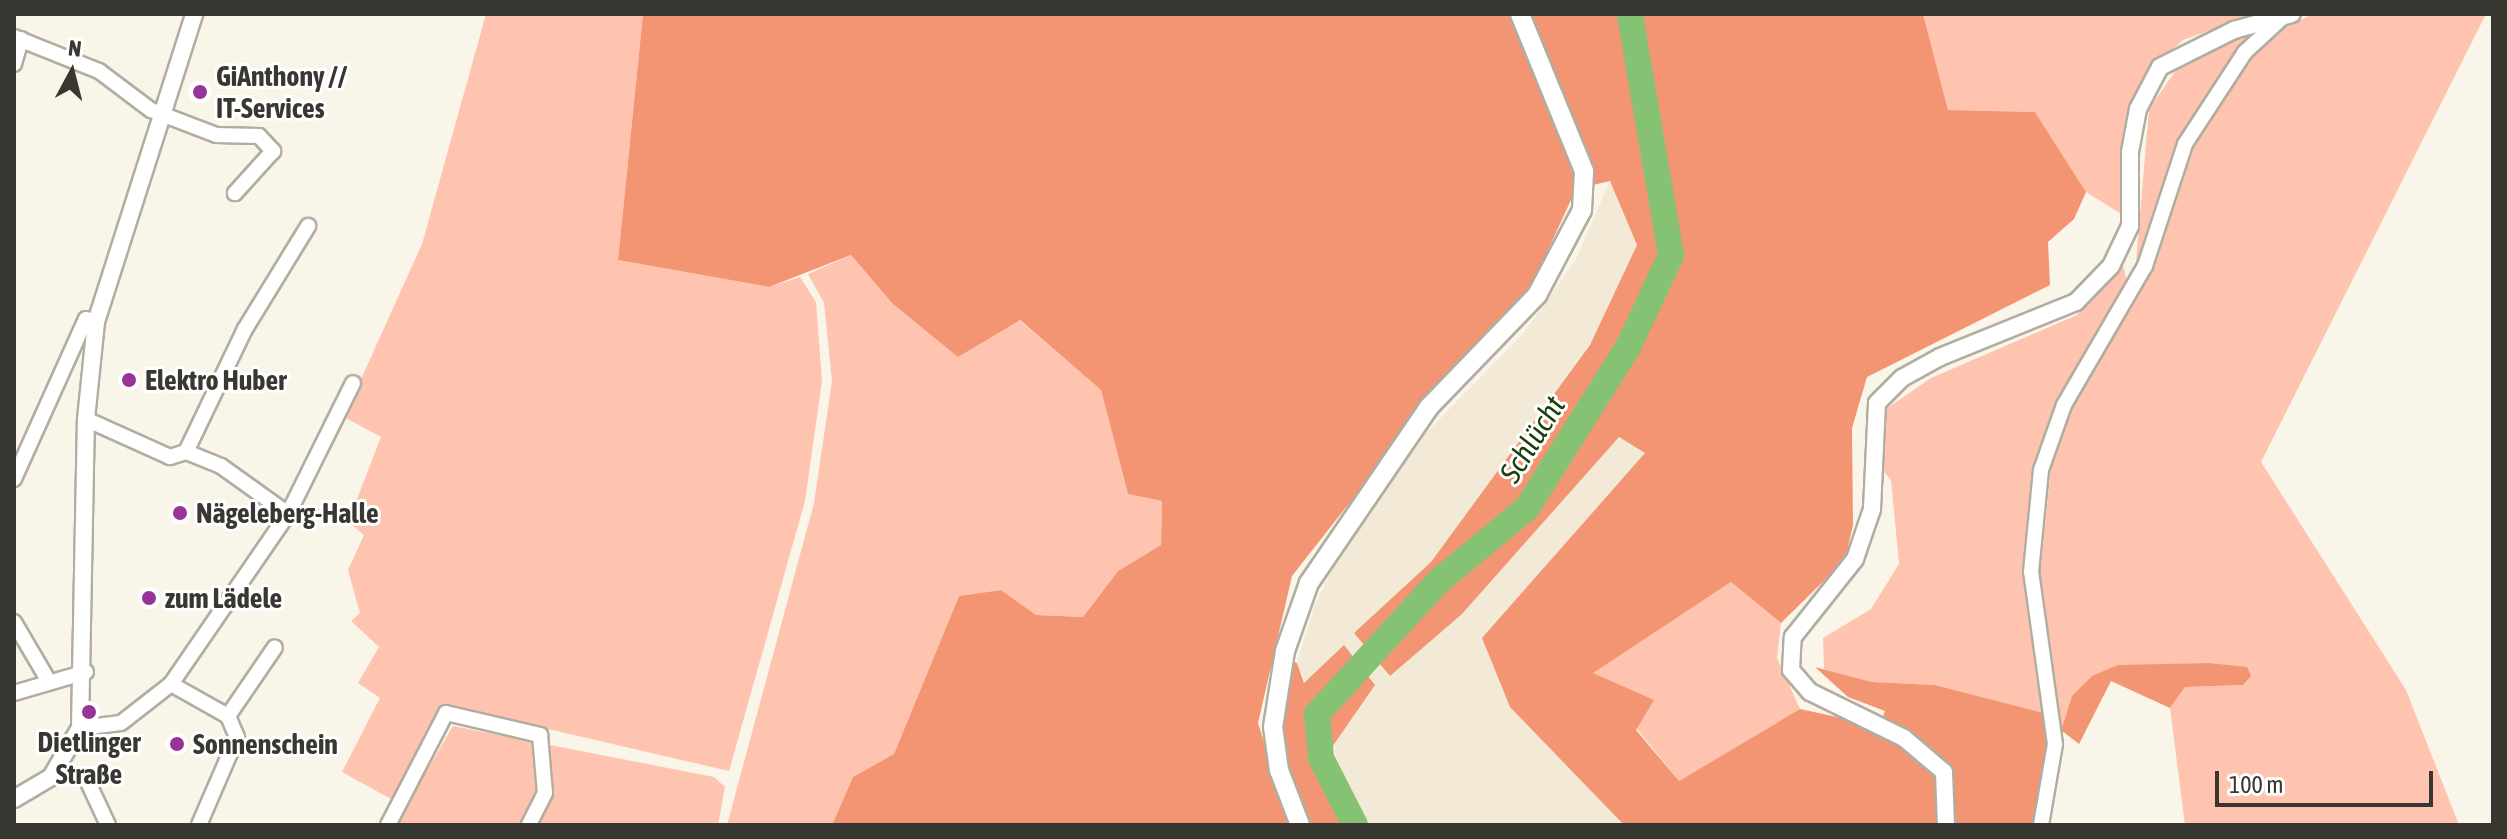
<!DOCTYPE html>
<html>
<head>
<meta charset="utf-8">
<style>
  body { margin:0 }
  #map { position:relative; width:2507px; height:839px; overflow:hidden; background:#faf5e9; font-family:"Asap Condensed",sans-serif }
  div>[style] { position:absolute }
  .built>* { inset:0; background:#f2ead7 }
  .green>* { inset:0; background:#fec4af }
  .forest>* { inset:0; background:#f39572 }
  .river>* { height:26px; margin:-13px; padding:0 13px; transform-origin:13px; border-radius:13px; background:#86c274 }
  .roads { filter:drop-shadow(2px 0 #b2ada1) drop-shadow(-2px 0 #b2ada1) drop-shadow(0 2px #b2ada1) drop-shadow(0 -2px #b2ada1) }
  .minor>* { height:14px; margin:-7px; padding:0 7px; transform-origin:7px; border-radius:7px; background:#fff }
  .tertiary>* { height:16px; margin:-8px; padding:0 8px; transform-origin:8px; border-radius:8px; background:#fff }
  .secondary>* { height:18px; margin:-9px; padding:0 9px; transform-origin:9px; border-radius:9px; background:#fff }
  .dots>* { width:22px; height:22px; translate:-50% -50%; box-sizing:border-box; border:4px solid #fff; border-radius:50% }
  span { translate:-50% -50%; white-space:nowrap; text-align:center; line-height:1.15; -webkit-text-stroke:6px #fff; paint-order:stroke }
  .poi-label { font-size:28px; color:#393732; font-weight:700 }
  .left { translate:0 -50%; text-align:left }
  .water-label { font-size:30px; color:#183f09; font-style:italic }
  .frame { position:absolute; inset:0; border:16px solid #393732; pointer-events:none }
  .north { position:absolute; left:32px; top:32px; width:80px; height:80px; -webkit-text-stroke:6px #fff; paint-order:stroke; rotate:7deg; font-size:22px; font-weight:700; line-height:32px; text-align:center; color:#393732 }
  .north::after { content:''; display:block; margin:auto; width:28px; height:36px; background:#393732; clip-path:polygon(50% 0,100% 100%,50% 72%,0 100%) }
  .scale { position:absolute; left:2215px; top:771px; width:218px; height:36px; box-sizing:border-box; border:4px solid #393732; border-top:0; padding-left:10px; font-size:24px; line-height:28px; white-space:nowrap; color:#393732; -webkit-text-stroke:6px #fff; paint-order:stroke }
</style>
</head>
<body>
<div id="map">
  <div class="built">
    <div style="clip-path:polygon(1610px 181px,1637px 245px,1590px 345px,1431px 562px,1355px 633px,1462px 614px,1618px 437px,1646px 452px,1482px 638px,1624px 825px,1365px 825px,1297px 663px,1314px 607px,1340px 553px,1418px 441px,1523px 334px,1575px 261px)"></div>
  </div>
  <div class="green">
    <div style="clip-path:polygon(486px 14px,643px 14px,618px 260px,769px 287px,800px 277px,816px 302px,822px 381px,805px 501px,729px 771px,444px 705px,391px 799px,342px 772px,380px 698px,358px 683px,379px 647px,351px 621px,360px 613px,348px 570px,364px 535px,348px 522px,381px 437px,344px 417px,422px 244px)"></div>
    <div style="clip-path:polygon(1923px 14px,2256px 14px,2183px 40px,2148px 71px,2125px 127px,2123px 215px,2086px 192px,2035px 112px,1948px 110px)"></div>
    <div style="clip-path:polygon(2313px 14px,2486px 14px,2261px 462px,2406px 690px,2459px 825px,2185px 825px,2170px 708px,2185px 687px,2243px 685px,2208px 663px,2118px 666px,2072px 696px,2061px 730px,2055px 701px,2039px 584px,2052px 457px,2075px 401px,2151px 272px,2188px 152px,2249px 57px,2272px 34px)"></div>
    <div style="clip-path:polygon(2262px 27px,2181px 140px,2135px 274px,2149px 109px,2176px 70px,2201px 49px)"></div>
    <div style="clip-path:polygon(851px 255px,892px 303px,1019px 320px,1101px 390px,1128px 494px,1162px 501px,1161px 545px,1118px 571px,1083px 617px,1036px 615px,1001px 590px,959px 596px,894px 754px,853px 777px,832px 825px,727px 825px,814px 503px,832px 381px,824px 303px,808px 274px)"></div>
    <div style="clip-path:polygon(2122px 262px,2127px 281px,2037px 452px,2028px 612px,2044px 713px,1935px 685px,1872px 682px,1824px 669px,1823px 638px,1871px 609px,1899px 564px,1891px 480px,1879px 466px,1886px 409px,1931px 378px,2077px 315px)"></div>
    <div style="clip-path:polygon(1731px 582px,1781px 623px,1777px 658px,1800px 709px,1679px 781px,1592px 673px)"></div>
    <div style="clip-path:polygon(453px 726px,714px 777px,725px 787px,718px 825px,395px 825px)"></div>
  </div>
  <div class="forest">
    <div style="clip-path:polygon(643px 14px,1923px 14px,1948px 110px,2035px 112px,2086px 192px,2074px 219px,2048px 242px,2050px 285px,1867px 377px,1852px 428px,1853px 525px,1845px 560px,1781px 623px,1731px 582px,1593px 673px,1654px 700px,1636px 730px,1679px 781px,1800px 709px,1879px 726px,1885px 711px,1848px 697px,1815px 667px,1872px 682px,1935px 685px,2044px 713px,2051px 781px,2035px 825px,1624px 825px,1510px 707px,1482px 638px,1645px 453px,1619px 437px,1462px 614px,1390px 676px,1354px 633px,1431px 562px,1590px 345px,1637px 245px,1610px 181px,1576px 189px,1531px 287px,1445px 381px,1292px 576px,1258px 723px,1290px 825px,832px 825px,853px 777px,894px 754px,959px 596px,1001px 590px,1036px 615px,1083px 617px,1118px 571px,1161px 545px,1162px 501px,1128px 494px,1101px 390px,1020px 320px,958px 357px,892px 303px,851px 255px,769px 287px,618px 260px)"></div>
    <div style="clip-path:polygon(1344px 645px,1375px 685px,1330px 750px,1366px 825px,1308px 825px,1279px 732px,1287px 659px,1297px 663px,1304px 683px)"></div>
    <div style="clip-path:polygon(2208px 663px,2247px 667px,2251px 676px,2243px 685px,2185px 687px,2170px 708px,2111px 681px,2079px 744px,2061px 730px,2072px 696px,2092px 676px,2118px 665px)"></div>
  </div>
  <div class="river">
    <div style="left:1355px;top:825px;width:75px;rotate:-116.9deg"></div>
    <div style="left:1321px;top:758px;width:44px;rotate:-95.2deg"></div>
    <div style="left:1317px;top:714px;width:182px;rotate:-47.5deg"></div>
    <div style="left:1440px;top:580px;width:113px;rotate:-39.6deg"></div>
    <div style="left:1527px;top:508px;width:190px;rotate:-57.9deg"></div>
    <div style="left:1628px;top:347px;width:102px;rotate:-64.9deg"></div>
    <div style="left:1671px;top:255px;width:244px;rotate:-99.7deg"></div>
  </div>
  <div class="roads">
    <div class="minor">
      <div style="left:14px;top:37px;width:92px;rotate:21.8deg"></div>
      <div style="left:99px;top:71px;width:65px;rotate:36.9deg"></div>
      <div style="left:151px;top:110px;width:70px;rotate:21deg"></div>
      <div style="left:216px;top:135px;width:43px;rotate:1.3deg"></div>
      <div style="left:259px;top:136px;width:21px;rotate:47deg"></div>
      <div style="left:273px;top:151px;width:57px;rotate:132.1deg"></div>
      <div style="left:14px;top:64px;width:26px;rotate:-74deg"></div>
      <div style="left:186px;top:452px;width:136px;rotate:-64.4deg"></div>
      <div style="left:245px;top:329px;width:121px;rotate:-58.5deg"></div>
      <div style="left:14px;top:479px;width:175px;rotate:-65.8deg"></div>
      <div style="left:86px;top:319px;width:10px;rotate:17deg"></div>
      <div style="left:288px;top:514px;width:146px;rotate:-63.6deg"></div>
      <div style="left:14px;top:622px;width:67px;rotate:59.6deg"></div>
      <div style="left:171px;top:684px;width:65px;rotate:29.3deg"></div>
      <div style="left:228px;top:716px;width:23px;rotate:67deg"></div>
      <div style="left:237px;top:737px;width:96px;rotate:113.4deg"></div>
      <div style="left:14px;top:693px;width:75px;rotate:-16.3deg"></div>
      <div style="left:228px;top:716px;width:83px;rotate:-55.7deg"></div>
      <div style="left:80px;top:728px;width:41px;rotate:-7deg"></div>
      <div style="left:121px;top:723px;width:63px;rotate:-38deg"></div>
      <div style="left:171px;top:684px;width:206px;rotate:-55.5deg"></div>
      <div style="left:288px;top:514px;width:82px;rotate:-144.4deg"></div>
      <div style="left:221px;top:466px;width:38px;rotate:-158deg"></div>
      <div style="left:186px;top:452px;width:17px;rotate:163deg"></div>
      <div style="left:170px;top:457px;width:92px;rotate:-155.7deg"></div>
      <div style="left:87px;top:780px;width:50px;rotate:65deg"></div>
      <div style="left:388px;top:825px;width:126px;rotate:-62.6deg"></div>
      <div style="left:446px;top:713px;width:97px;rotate:13.2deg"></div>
      <div style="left:540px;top:735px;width:58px;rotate:85.1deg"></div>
      <div style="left:545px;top:793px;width:36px;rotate:117deg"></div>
      <div style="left:2041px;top:825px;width:82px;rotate:-80.2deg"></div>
      <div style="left:2055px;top:744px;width:174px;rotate:-97.9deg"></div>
      <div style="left:2031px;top:572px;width:102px;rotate:-84.4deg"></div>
      <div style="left:2041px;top:470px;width:69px;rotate:-70.5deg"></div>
      <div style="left:2064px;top:405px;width:161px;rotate:-59.8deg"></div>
      <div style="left:2145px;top:266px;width:128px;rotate:-71.8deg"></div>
      <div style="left:2185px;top:144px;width:110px;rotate:-56.9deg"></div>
      <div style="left:2245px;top:52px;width:50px;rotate:-42.6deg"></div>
    </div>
    <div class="tertiary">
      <div style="left:14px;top:799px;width:43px;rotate:-30.7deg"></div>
      <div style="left:51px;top:777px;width:57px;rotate:-59.4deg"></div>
      <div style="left:80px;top:728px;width:309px;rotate:-88.9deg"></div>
      <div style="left:86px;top:419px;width:98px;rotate:-84.1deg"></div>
      <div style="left:96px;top:322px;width:323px;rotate:-72.3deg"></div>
      <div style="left:1946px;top:825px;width:53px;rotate:-92.2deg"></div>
      <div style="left:1944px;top:772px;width:52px;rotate:-139.6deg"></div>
      <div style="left:1904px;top:738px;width:105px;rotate:-153.9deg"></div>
      <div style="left:1810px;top:692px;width:29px;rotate:-131deg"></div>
      <div style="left:1791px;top:670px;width:33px;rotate:-87deg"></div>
      <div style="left:1793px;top:637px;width:100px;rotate:-51.5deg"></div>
      <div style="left:1855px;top:559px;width:53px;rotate:-71.2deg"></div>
      <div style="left:1872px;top:509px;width:106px;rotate:-87.3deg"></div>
      <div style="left:1877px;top:403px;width:35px;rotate:-45deg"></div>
      <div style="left:1902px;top:378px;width:43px;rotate:-28.9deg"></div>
      <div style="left:1940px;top:357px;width:147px;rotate:-22deg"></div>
      <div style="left:2076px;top:302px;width:50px;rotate:-45.8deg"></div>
      <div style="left:2111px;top:266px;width:44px;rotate:-64.6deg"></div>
      <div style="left:2130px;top:226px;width:74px;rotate:-90deg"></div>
      <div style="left:2130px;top:152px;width:44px;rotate:-79.5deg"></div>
      <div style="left:2138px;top:109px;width:47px;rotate:-62.4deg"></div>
      <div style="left:2160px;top:67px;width:83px;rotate:-26.6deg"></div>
      <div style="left:2234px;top:30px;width:60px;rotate:-15.4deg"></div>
    </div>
    <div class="secondary">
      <div style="left:1300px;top:825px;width:59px;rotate:-110.9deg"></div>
      <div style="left:1279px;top:770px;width:43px;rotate:-97.9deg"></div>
      <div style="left:1273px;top:727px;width:77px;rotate:-81deg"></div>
      <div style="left:1285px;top:651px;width:72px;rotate:-70.6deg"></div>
      <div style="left:1309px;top:583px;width:213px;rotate:-55.7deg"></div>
      <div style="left:1429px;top:407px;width:156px;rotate:-46deg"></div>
      <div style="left:1537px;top:295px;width:96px;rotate:-62.1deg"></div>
      <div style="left:1582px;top:210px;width:39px;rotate:-87deg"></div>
      <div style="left:1584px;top:171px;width:170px;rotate:-112.2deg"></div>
    </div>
  </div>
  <div class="dots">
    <div style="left:200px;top:92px;background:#983499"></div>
    <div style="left:129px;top:380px;background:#983499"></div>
    <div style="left:180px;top:513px;background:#983499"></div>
    <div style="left:149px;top:598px;background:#983499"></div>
    <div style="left:89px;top:712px;background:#983499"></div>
    <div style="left:177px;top:744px;background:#983499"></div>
  </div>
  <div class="poi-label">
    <span class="left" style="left:216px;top:92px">GiAnthony //<br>IT-Services</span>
    <span class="left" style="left:145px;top:380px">Elektro Huber</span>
    <span class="left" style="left:196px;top:513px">Nägeleberg-Halle</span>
    <span class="left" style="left:165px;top:598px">zum Lädele</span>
    <span style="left:89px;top:758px">Dietlinger<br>Straße</span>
    <span class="left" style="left:193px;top:744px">Sonnenschein</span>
  </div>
  <div class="water-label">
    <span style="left:1532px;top:439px;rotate:-58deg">Schlücht</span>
  </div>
  <div class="frame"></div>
  <div class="north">N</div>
  <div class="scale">100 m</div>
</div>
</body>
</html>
